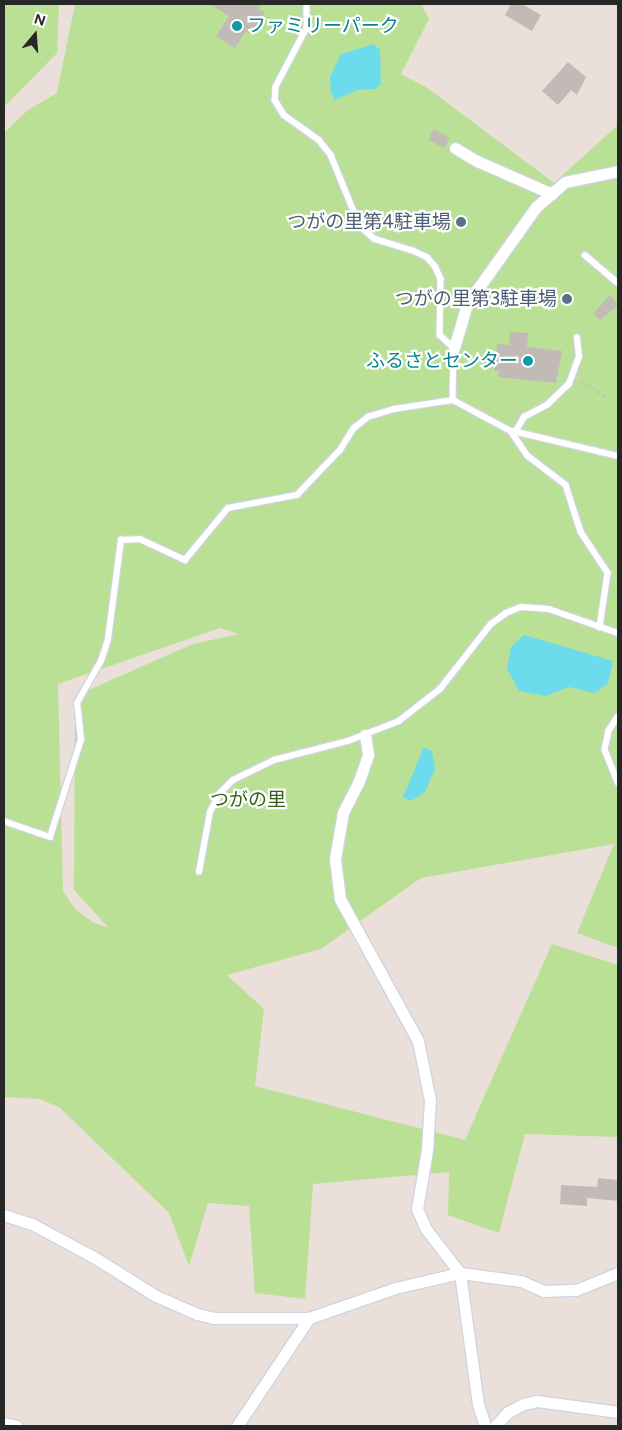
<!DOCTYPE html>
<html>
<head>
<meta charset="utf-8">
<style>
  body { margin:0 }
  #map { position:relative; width:622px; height:1430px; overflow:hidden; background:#eae0d9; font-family:Figtree,"Noto Sans JP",sans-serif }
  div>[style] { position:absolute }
  .green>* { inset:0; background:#b9e095 }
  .water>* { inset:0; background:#6cdbeb }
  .building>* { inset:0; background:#c2bab6; transform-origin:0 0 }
  .path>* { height:2px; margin-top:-1px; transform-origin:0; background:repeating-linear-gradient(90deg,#c3c3c3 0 4px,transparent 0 6.5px) }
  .roads { filter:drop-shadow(1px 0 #ced4e0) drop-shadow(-1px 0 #ced4e0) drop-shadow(0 1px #ced4e0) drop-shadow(0 -1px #ced4e0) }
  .service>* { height:5.5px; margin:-2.75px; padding:0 2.75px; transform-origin:2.75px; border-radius:2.75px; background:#fff }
  .minor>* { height:11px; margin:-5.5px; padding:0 5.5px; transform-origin:5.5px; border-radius:5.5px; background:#fff }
  .dots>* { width:14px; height:14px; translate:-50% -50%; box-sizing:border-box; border:2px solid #fff; border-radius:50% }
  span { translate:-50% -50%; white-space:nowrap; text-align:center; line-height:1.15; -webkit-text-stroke:4.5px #fff; paint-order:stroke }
  .culture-label { font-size:19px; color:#0d838f }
  .left { translate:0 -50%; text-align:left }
  .right { translate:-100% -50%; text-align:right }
  .service-label { font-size:19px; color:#4e5e75 }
  .park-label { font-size:19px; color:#33611a }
  .frame { position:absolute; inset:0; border:5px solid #272727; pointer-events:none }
  .north { position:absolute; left:10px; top:10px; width:50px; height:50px; -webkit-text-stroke:4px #fff; paint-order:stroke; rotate:18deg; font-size:14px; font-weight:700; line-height:20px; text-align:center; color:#272727 }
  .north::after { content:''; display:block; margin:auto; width:18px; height:22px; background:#272727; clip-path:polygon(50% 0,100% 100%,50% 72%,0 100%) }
</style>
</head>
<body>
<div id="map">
  <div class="green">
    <div style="clip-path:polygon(4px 4px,59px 4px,57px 53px,4px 107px)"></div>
    <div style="clip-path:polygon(evenodd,75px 4px,421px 4px,429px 19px,401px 74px,426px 87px,554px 183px,618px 125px,618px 948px,577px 933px,614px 844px,421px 878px,321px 949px,227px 975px,264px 1009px,255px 1086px,465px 1140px,552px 944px,618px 965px,618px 1137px,525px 1134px,499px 1233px,448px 1215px,449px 1172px,313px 1184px,305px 1299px,255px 1293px,249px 1206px,208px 1203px,189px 1266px,169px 1213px,59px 1107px,39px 1099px,4px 1097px,4px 133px,28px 110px,57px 93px,75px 4px,220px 628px,239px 634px,193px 644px,75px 696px,74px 890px,109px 928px,94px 923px,75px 909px,63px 891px,58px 684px,220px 628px)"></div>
  </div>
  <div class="water">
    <div style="clip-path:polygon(374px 44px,380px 50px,381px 84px,375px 89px,358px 90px,335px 100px,331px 93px,330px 77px,341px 54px)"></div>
    <div style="clip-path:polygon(524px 635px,613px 661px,608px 684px,594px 693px,569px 687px,546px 696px,519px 691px,507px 668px,511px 647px)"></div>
    <div style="clip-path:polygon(424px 747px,432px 751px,435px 769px,425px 792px,411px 801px,403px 797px)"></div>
  </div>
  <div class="building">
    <div style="clip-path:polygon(210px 4px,261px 4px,258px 8px,265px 13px,250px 34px,246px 31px,235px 48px,216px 36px,229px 16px)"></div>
    <div style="clip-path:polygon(511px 4px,522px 4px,541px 15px,532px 31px,505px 15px)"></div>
    <div style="clip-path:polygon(568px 62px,586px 77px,577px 95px,571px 90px,558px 105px,542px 91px)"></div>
    <div style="left:434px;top:129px;width:18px;height:12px;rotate:29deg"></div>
    <div style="clip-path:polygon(610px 295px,618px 305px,600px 320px,593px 314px)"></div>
    <div style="clip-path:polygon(510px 332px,528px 333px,527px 347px,562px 351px,556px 383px,498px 377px,499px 371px,494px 371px,497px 344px,509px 345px)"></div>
    <div style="clip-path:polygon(598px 1178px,618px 1180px,618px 1201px,587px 1198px,587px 1206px,560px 1204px,561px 1185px,597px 1187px)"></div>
  </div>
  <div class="path">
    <div style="left:580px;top:381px;width:31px;rotate:32deg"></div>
  </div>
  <div class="roads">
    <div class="service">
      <div style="left:307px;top:4px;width:24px;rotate:90deg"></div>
      <div style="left:307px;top:28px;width:67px;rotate:117.7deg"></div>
      <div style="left:276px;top:87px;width:13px;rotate:94deg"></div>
      <div style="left:275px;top:100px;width:17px;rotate:59deg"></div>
      <div style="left:284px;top:115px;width:43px;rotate:35.5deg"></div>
      <div style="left:319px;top:140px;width:19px;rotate:51deg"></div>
      <div style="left:331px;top:155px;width:77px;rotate:67.8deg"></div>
      <div style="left:360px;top:226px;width:20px;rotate:41deg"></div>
      <div style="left:375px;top:239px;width:39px;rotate:17deg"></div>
      <div style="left:412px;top:250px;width:17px;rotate:25deg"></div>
      <div style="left:427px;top:257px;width:12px;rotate:48deg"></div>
      <div style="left:435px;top:266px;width:14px;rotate:65deg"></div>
      <div style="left:441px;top:279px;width:56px;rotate:91deg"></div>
      <div style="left:440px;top:335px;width:19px;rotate:43deg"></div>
      <div style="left:454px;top:348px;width:52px;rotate:91.1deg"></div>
      <div style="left:585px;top:255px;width:43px;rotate:40.3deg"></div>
      <div style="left:513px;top:431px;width:108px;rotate:13.4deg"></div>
      <div style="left:516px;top:431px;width:16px;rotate:-60deg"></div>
      <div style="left:524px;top:417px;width:26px;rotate:-28deg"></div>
      <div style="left:547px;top:405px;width:30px;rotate:-44deg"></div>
      <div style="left:569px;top:384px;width:29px;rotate:-70deg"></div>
      <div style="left:579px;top:357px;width:19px;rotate:-96deg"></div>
      <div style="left:618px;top:717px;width:17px;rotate:123deg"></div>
      <div style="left:609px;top:731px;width:19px;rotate:102deg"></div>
      <div style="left:605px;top:750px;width:35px;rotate:68deg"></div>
      <div style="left:4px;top:821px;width:49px;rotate:19.2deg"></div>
      <div style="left:50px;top:837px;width:102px;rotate:-72.3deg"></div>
      <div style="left:81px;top:740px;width:37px;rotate:-96deg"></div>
      <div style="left:77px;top:703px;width:48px;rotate:-60.3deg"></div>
      <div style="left:101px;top:661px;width:23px;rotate:-72deg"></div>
      <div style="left:108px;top:639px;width:100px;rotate:-82.5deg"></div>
      <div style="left:121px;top:540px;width:19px;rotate:-3deg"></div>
      <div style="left:140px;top:539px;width:50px;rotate:25deg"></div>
      <div style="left:185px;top:560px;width:67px;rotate:-50.4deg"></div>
      <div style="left:228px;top:508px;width:70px;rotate:-10.7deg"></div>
      <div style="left:297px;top:495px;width:62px;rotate:-46.3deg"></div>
      <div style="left:340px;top:450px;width:26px;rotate:-58deg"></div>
      <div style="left:354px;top:428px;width:18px;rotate:-38deg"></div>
      <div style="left:368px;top:417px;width:27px;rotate:-17deg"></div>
      <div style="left:394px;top:409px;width:60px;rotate:-8.7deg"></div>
      <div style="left:453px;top:400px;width:66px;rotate:28.1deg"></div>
      <div style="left:511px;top:431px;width:30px;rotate:56deg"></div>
      <div style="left:528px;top:456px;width:48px;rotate:37.3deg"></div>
      <div style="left:566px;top:485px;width:49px;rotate:72.3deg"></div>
      <div style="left:581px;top:532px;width:49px;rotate:56.6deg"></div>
      <div style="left:608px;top:573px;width:55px;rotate:98.4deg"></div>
      <div style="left:199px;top:872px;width:61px;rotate:-79.6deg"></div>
      <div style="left:210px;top:812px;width:21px;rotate:-62deg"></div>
      <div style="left:220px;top:793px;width:18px;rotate:-45deg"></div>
      <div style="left:233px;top:780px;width:46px;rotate:-26deg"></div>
      <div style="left:274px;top:760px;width:76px;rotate:-14.4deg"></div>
      <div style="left:348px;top:741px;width:55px;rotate:-21.4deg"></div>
      <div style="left:399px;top:721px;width:52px;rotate:-38deg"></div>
      <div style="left:440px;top:689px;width:83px;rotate:-51.9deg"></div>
      <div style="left:491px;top:624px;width:19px;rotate:-36deg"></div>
      <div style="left:506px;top:613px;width:16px;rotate:-22deg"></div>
      <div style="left:521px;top:607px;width:28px;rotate:4deg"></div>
      <div style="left:549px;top:609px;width:73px;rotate:19.2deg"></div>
    </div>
    <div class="minor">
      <div style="left:455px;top:148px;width:26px;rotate:31deg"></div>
      <div style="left:477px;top:161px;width:82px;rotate:23.7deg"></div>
      <div style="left:454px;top:348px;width:46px;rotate:-73.5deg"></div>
      <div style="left:467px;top:304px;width:119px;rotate:-54.6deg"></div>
      <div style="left:536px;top:207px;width:38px;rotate:-41deg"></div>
      <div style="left:565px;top:182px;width:54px;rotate:-11.7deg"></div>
      <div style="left:365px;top:735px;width:20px;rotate:81deg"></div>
      <div style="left:368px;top:755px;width:28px;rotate:109deg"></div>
      <div style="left:359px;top:781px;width:35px;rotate:117deg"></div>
      <div style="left:343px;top:812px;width:48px;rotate:99.7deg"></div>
      <div style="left:335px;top:859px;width:40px;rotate:82.9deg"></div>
      <div style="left:340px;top:899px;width:162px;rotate:61.2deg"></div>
      <div style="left:418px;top:1041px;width:60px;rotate:78.5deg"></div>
      <div style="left:430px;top:1100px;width:50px;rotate:93.4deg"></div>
      <div style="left:427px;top:1150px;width:60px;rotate:99.6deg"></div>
      <div style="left:417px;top:1209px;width:22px;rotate:66deg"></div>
      <div style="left:426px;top:1229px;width:56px;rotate:52.3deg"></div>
      <div style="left:460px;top:1273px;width:132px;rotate:82.2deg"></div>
      <div style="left:478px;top:1404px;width:23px;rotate:72deg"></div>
      <div style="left:4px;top:1215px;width:29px;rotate:18deg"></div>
      <div style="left:32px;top:1224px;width:68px;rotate:28.1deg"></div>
      <div style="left:92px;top:1256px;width:75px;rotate:32deg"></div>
      <div style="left:156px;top:1296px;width:45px;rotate:23.7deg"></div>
      <div style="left:197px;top:1314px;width:17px;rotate:13deg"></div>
      <div style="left:214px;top:1318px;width:95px"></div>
      <div style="left:309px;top:1318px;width:91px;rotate:-19.2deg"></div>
      <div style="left:395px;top:1288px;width:67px;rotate:-13deg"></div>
      <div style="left:460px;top:1273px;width:62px;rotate:7.5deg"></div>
      <div style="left:521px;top:1281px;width:24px;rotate:24deg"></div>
      <div style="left:543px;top:1291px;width:33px;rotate:-2deg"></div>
      <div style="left:576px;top:1290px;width:45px;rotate:-22deg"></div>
      <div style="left:4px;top:1423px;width:13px;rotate:13deg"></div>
      <div style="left:237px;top:1426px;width:130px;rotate:-56.3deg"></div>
      <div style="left:495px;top:1426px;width:19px;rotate:-47deg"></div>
      <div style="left:508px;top:1412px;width:17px;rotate:-28deg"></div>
      <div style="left:523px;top:1404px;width:14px;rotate:-12deg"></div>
      <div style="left:537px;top:1401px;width:82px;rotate:7.7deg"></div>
    </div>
  </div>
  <div class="dots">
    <div style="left:237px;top:26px;background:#0f9aa8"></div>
    <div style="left:461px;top:222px;background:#5c6f8a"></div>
    <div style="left:567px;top:299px;background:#5c6f8a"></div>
    <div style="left:528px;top:361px;background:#0f9aa8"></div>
  </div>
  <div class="culture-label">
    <span class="left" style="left:247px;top:26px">ファミリーパーク</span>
    <span class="right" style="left:518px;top:361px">ふるさとセンター</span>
  </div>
  <div class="service-label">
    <span class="right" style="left:451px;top:222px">つがの里第4駐車場</span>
    <span class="right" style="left:557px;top:299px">つがの里第3駐車場</span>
  </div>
  <div class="park-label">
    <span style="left:248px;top:800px">つがの里</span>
  </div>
  <div class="frame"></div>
  <div class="north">N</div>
</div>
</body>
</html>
